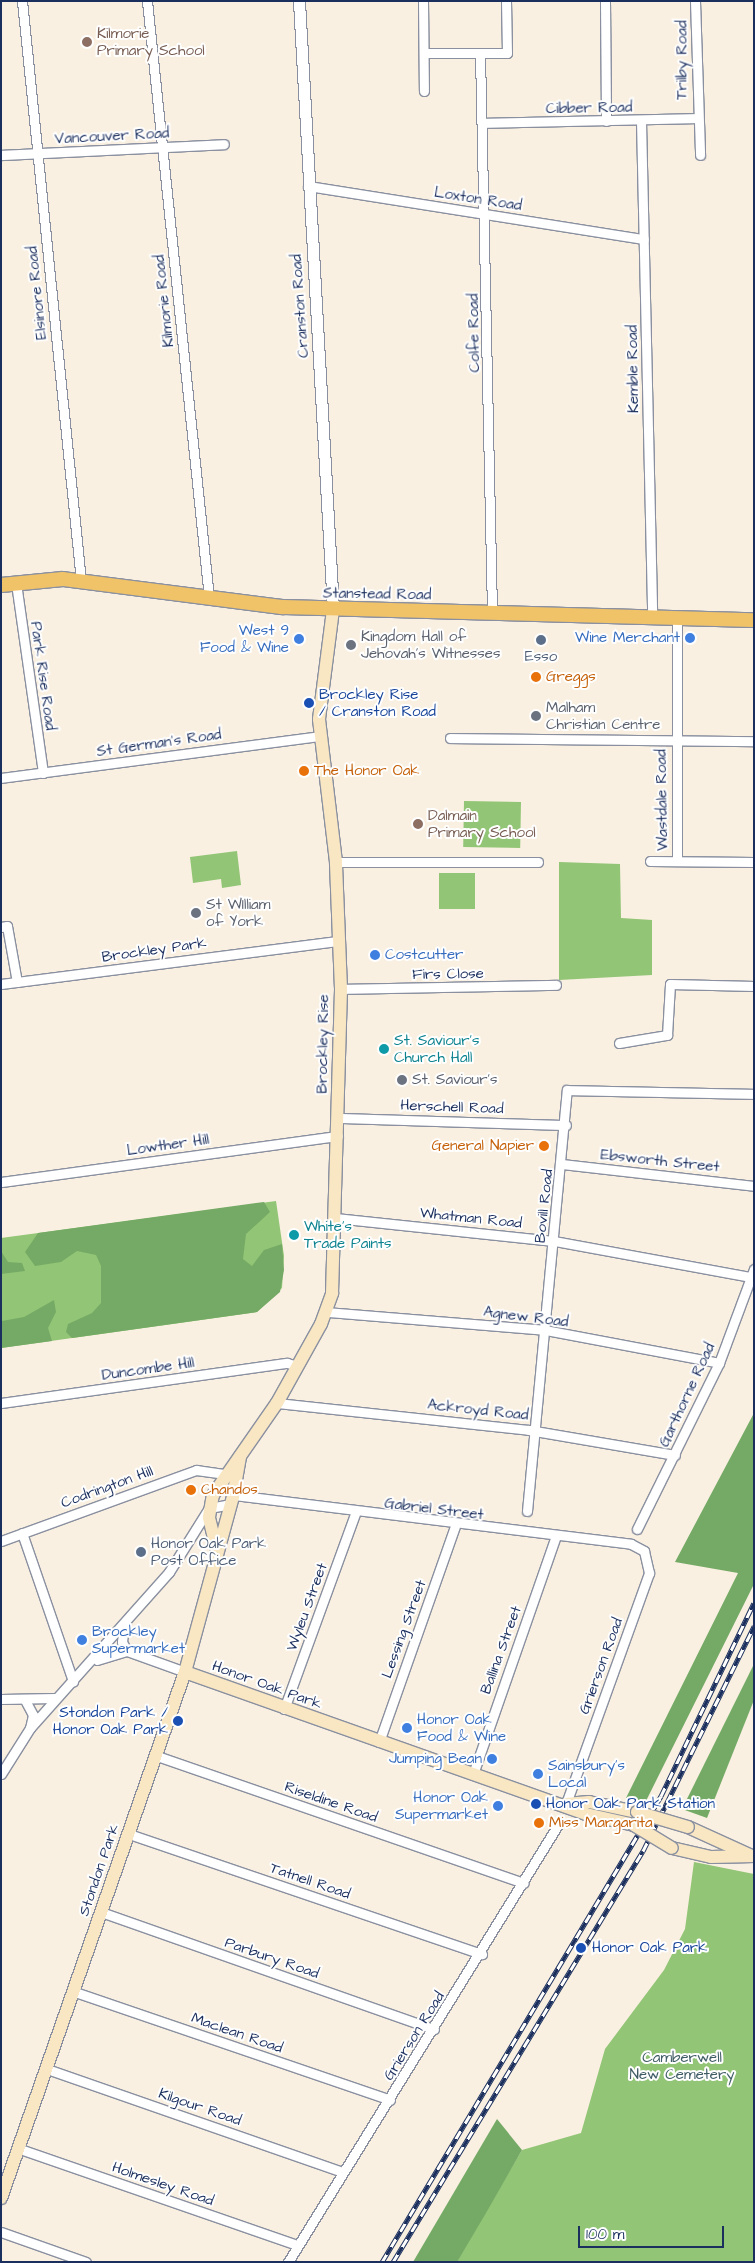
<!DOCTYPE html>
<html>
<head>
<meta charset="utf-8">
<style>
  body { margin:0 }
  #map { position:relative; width:755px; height:2263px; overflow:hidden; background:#f9f0e1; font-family:"Architects Daughter",sans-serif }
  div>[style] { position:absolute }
  .green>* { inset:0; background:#92c575; transform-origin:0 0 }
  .forest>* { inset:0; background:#75aa66 }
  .roads { filter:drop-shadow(1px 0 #8a90a0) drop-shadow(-1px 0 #8a90a0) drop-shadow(0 1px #8a90a0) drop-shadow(0 -1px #8a90a0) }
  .minor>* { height:9px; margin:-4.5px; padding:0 4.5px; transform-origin:4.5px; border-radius:4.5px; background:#fff }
  .tertiary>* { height:11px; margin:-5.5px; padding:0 5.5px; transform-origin:5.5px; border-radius:5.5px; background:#fff }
  .secondary>* { height:12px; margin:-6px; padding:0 6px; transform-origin:6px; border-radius:6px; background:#f9e7c3 }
  .trunk>* { height:14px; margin:-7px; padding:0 7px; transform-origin:7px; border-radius:7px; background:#f1c369 }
  .rail>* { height:5px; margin-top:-2.5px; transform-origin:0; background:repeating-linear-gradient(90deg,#fff 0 9px,#1b2f5e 0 18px); box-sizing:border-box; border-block:1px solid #1b2f5e }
  .bridges { filter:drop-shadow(1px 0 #8a90a0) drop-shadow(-1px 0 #8a90a0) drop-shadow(0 1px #8a90a0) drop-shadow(0 -1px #8a90a0) }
  .secondary-bridge>* { height:12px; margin:-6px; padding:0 6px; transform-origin:6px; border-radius:6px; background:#f9e7c3 }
  .dots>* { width:14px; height:14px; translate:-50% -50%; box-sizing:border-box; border:2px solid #fff; border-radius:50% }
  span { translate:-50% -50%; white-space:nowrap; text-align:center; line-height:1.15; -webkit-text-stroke:4px #fff; paint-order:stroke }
  .education-label { font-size:15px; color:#785e54 }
  .left { translate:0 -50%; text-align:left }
  .street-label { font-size:15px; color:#1b2f5e }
  .shop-label { font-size:15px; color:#366cbe }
  .right { translate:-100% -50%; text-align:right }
  .worship-label { font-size:15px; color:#5b616d }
  .service-label { font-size:15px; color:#4e5e75 }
  .food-label { font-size:15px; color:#c56008 }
  .transit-label { font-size:15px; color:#164399 }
  .culture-label { font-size:15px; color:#0d838f }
  .park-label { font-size:15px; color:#3f5c65 }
  .frame { position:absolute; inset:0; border:2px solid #1b2f5e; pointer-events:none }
  .scale { position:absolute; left:578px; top:2226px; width:146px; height:22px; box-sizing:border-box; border:2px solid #1b2f5e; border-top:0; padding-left:6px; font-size:15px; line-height:18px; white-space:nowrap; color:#1b2f5e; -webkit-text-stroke:4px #fff; paint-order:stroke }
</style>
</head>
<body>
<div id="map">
  <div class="green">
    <div style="left:464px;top:801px;width:57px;height:46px;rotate:1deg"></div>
    <div style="clip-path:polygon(237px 851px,241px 885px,222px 888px,221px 879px,193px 883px,190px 857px)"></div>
    <div style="clip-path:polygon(559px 862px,620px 864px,621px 918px,652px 920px,652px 975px,559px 980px)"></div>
    <div style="left:439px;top:873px;width:36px;height:36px"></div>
    <div style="clip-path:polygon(276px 1201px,284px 1256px,282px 1288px,257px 1312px,1px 1348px,1px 1238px)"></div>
    <div style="clip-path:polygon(694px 1862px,754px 1874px,754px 2262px,456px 2262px,522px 2150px,581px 2133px,605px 2049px,664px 1970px,685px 1929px)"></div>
  </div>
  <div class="forest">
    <div style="clip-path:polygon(264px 1202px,270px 1212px,246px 1234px,243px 1259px,252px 1266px,264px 1250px,282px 1244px,284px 1270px,280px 1292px,257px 1312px,72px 1338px,66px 1332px,68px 1324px,92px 1313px,101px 1303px,101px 1266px,96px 1255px,77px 1251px,61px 1262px,35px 1266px,25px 1252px,38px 1233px)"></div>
    <div style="clip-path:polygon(1px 1251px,8px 1262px,22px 1263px,25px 1271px,1px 1274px)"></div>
    <div style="clip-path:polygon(54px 1300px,56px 1312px,48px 1328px,52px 1341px,1px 1348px,2px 1321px,24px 1317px)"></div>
    <div style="clip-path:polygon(754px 1413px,754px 1584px,646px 1801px,626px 1798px,738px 1573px,675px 1562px)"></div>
    <div style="clip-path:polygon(754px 1664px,754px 1700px,707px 1818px,682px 1809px)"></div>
    <div style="clip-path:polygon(497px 2119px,522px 2150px,486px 2213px,457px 2262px,413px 2262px)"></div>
  </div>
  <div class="roads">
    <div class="minor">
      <div style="left:22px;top:1px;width:583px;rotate:84.19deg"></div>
      <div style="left:147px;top:1px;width:600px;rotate:84.07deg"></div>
      <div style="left:423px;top:1px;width:90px;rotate:89.4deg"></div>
      <div style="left:605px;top:1px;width:120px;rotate:89.5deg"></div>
      <div style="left:695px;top:1px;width:154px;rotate:88.1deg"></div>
      <div style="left:424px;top:53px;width:83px"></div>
      <div style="left:507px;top:53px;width:52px;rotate:-91.1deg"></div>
      <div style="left:480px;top:53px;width:560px;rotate:88.77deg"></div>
      <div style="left:641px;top:121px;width:496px;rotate:88.7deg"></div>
      <div style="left:482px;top:123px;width:214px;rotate:-1.3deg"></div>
      <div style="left:1px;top:155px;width:223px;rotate:-2.8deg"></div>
      <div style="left:308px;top:186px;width:340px;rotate:9deg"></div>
      <div style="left:16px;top:583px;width:192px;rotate:81.9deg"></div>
      <div style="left:450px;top:738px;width:304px;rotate:0.6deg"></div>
      <div style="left:1px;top:778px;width:322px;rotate:-7.5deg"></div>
      <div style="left:650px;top:861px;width:104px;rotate:0.6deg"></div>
      <div style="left:677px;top:861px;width:243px;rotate:-90deg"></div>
      <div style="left:336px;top:862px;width:202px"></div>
      <div style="left:1px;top:927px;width:6px;rotate:-9deg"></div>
      <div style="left:7px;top:926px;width:57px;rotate:79.9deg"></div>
      <div style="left:1px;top:984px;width:341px;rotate:-7.3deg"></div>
      <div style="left:341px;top:989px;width:215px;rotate:-1.1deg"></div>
      <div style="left:619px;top:1043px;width:49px;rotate:-9.5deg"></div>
      <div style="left:667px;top:1035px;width:51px;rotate:-86.6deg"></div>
      <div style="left:670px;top:984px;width:84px;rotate:1.4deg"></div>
      <div style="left:338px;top:1118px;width:228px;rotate:1.8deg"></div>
      <div style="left:562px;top:1164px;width:193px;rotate:6.5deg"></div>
      <div style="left:1px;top:1182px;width:340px;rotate:-7.8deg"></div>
      <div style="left:335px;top:1218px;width:220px;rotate:6deg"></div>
      <div style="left:554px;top:1241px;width:200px;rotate:10.4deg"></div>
      <div style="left:327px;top:1312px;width:219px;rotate:4.7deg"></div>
      <div style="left:545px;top:1330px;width:177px;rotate:10.7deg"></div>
      <div style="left:1px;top:1403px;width:289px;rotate:-8deg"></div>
      <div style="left:287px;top:1363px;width:11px;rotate:15deg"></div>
      <div style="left:277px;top:1403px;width:253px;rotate:6.1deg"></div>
      <div style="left:529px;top:1430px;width:148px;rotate:9.7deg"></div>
      <div style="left:234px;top:1495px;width:400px;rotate:7deg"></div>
      <div style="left:631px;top:1544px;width:15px;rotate:28deg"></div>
      <div style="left:644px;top:1551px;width:23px;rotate:77deg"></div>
      <div style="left:649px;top:1573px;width:245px;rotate:109.8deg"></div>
      <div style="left:527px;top:1511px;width:423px;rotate:-84.6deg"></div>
      <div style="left:567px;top:1090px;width:187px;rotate:1.2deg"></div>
      <div style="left:637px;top:1529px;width:185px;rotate:-63.7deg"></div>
      <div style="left:719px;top:1363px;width:100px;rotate:-69.6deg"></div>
      <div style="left:22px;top:1533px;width:157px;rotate:71deg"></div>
      <div style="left:1px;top:1541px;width:208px;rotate:-20deg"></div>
      <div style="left:196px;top:1470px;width:28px;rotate:8deg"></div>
      <div style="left:124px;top:1627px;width:15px;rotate:98deg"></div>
      <div style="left:122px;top:1642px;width:10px;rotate:61deg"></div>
      <div style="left:97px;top:1660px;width:31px;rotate:-17deg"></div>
      <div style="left:127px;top:1651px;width:62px;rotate:19.9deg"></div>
      <div style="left:1px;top:1699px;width:54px;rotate:-1.1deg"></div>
      <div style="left:25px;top:1700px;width:17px;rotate:62deg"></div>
      <div style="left:33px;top:1715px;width:13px;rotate:103deg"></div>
      <div style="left:284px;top:1709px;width:208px;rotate:-70deg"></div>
      <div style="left:379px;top:1742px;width:229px;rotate:-70.6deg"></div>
      <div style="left:157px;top:1756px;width:388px;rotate:19.1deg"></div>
      <div style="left:1px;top:1774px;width:54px;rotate:-57.8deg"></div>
      <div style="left:30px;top:1728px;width:209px;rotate:-48.3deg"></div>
      <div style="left:169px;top:1572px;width:75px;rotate:-58deg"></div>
      <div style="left:209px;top:1508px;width:17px;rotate:-10deg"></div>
      <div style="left:226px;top:1505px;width:6px;rotate:51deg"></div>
      <div style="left:473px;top:1774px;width:252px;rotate:-70.8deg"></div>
      <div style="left:129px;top:1834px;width:373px;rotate:18.8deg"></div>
      <div style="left:101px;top:1912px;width:353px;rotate:19.4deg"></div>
      <div style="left:75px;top:1992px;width:333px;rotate:18.9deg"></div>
      <div style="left:47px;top:2069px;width:313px;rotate:19.2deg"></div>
      <div style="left:20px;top:2149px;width:294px;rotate:19.1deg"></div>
      <div style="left:1px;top:2232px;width:90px;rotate:19.4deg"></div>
      <div style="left:288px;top:2262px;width:516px;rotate:-58.31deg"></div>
    </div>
    <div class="tertiary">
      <div style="left:299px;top:1px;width:609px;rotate:86.8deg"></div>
    </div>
    <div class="secondary">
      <div style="left:217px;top:1550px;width:34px;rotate:-104deg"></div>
      <div style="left:209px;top:1517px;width:22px;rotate:-80deg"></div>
      <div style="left:213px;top:1495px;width:112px;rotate:-55.2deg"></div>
      <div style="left:277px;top:1403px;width:90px;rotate:-60.9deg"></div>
      <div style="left:321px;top:1324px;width:33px;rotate:-70deg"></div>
      <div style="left:332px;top:1293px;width:304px;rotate:-88.3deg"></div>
      <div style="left:341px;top:989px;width:127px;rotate:-92.3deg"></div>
      <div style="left:336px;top:862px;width:144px;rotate:-96.8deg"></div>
      <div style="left:319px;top:719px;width:111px;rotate:-82.7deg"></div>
      <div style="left:185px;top:1672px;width:425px;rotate:19.5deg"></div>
      <div style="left:586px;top:1814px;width:49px;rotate:12.9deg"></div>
      <div style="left:566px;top:1804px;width:23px;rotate:-5deg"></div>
      <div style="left:589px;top:1802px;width:49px;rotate:11.8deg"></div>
      <div style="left:688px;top:1827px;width:70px;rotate:24.4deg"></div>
      <div style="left:672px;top:1848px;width:40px;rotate:13deg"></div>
      <div style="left:711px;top:1857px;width:43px;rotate:-1.3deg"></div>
      <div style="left:1px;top:2198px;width:557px;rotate:-70.72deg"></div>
      <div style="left:185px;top:1672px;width:181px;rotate:-74.7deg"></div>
      <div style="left:233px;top:1497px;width:41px;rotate:-80.1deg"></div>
    </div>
    <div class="trunk">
      <div style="left:1px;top:585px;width:62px;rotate:-5.5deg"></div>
      <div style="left:63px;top:579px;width:221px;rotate:7.3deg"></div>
      <div style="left:282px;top:607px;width:472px;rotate:1.6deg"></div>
    </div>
  </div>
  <div class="rail">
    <div style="left:382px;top:2262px;width:543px;rotate:-59.09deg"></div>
    <div style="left:661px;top:1796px;width:214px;rotate:-64.3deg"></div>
    <div style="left:393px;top:2262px;width:481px;rotate:-58.7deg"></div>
    <div style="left:643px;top:1851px;width:251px;rotate:-63.7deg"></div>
  </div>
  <div class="bridges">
    <div class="secondary-bridge">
      <div style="left:637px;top:1812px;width:53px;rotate:16.4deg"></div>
      <div style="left:634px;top:1825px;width:44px;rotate:31.2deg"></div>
    </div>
  </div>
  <div class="dots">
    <div style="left:87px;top:42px;background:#8d6e63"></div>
    <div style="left:690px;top:638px;background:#3f7fe0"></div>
    <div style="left:299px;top:639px;background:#3f7fe0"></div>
    <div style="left:541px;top:640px;background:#5c6f8a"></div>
    <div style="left:351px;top:645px;background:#6b7280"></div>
    <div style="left:536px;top:677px;background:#e8710a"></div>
    <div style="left:309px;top:703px;background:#1a4fb4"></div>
    <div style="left:536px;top:716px;background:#6b7280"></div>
    <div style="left:304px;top:771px;background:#e8710a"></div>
    <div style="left:418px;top:824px;background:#8d6e63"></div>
    <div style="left:196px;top:913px;background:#6b7280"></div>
    <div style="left:375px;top:955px;background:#3f7fe0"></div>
    <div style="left:384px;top:1049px;background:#0f9aa8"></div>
    <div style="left:402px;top:1080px;background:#6b7280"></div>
    <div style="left:544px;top:1146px;background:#e8710a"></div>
    <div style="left:294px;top:1235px;background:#0f9aa8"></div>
    <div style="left:191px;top:1490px;background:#e8710a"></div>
    <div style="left:141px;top:1552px;background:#5c6f8a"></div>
    <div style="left:82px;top:1640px;background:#3f7fe0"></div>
    <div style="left:178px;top:1721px;background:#1a4fb4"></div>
    <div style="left:407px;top:1728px;background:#3f7fe0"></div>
    <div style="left:492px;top:1759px;background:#3f7fe0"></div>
    <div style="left:538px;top:1774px;background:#3f7fe0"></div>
    <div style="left:536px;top:1804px;background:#1a4fb4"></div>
    <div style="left:498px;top:1806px;background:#3f7fe0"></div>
    <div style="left:539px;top:1823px;background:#e8710a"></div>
    <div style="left:581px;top:1948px;background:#1a4fb4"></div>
  </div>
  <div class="education-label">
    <span class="left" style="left:97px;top:42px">Kilmorie<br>Primary School</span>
    <span class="left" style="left:428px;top:824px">Dalmain<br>Primary School</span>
  </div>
  <div class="street-label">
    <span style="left:682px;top:60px;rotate:-90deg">Trilby Road</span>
    <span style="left:589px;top:108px;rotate:-1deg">Cibber Road</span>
    <span style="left:112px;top:136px;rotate:-3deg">Vancouver Road</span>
    <span style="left:478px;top:199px;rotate:9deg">Loxton Road</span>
    <span style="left:37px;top:293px;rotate:-96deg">Elsinore Road</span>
    <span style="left:164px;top:301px;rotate:-96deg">Kilmorie Road</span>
    <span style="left:300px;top:306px;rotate:-94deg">Cranston Road</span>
    <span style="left:474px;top:333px;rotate:-91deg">Colfe Road</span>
    <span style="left:633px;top:369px;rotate:-91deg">Kemble Road</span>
    <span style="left:377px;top:594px;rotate:1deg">Stanstead Road</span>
    <span style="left:43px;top:676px;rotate:82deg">Park Rise Road</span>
    <span style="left:159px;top:743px;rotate:-8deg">St German's Road</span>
    <span style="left:662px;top:800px;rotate:-91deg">Wastdale Road</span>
    <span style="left:154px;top:950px;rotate:-8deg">Brockley Park</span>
    <span style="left:448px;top:974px;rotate:-1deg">Firs Close</span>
    <span style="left:323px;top:1044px;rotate:-89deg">Brockley Rise</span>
    <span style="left:452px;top:1107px;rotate:2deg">Herschell Road</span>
    <span style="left:168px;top:1145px;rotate:-8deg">Lowther Hill</span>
    <span style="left:660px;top:1161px;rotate:6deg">Ebsworth Street</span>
    <span style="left:544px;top:1206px;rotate:-84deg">Bovill Road</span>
    <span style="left:471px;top:1218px;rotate:6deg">Whatman Road</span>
    <span style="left:526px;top:1317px;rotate:7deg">Agnew Road</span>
    <span style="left:148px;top:1369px;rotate:-8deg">Duncombe Hill</span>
    <span style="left:687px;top:1395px;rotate:-65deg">Garthorne Road</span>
    <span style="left:478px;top:1410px;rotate:6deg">Ackroyd Road</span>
    <span style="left:107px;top:1487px;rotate:-20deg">Codrington Hill</span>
    <span style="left:434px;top:1509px;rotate:7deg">Gabriel Street</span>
    <span style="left:307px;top:1607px;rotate:-70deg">Wyleu Street</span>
    <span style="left:404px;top:1629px;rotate:-70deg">Lessing Street</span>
    <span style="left:501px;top:1650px;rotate:-70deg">Ballina Street</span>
    <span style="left:601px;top:1666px;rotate:-70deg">Grierson Road</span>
    <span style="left:267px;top:1685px;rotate:20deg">Honor Oak Park</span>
    <span style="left:331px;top:1802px;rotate:19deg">Riseldine Road</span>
    <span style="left:99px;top:1870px;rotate:-71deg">Stondon Park</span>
    <span style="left:310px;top:1881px;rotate:19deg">Tatnell Road</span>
    <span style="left:272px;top:1958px;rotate:19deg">Parbury Road</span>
    <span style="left:237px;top:2033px;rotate:19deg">Maclean Road</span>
    <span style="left:414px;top:2036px;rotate:-58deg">Grierson Road</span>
    <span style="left:200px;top:2107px;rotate:19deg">Kilgour Road</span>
    <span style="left:163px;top:2184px;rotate:19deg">Holmesley Road</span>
  </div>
  <div class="shop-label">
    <span class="right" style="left:289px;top:639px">West 9<br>Food &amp; Wine</span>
    <span class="right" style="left:680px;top:638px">Wine Merchant</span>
    <span class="left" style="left:385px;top:955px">Costcutter</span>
    <span class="left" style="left:92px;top:1640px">Brockley<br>Supermarket</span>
    <span class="left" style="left:417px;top:1728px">Honor Oak<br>Food &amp; Wine</span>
    <span class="right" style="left:482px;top:1759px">Jumping Bean</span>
    <span class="left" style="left:548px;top:1774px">Sainsbury's<br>Local</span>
    <span class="right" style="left:488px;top:1806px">Honor Oak<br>Supermarket</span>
  </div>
  <div class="worship-label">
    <span class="left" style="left:361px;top:645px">Kingdom Hall of<br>Jehovah's Witnesses</span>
    <span class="left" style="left:546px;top:716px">Malham<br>Christian Centre</span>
    <span class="left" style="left:206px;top:913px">St WIlliam<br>of York</span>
    <span class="left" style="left:412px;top:1080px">St. Saviour's</span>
  </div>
  <div class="service-label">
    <span style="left:541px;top:657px">Esso</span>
    <span class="left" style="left:151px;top:1552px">Honor Oak Park<br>Post Office</span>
  </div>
  <div class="food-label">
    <span class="left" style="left:546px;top:677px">Greggs</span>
    <span class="left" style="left:314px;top:771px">The Honor Oak</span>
    <span class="right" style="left:534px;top:1146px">General Napier</span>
    <span class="left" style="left:201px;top:1490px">Chandos</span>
    <span class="left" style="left:549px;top:1823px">Miss Margarita</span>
  </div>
  <div class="transit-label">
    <span class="left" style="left:319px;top:703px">Brockley Rise<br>/ Cranston Road</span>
    <span class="right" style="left:168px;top:1721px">Stondon Park /<br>Honor Oak Park</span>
    <span class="left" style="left:546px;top:1804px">Honor Oak Park Station</span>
    <span class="left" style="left:592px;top:1948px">Honor Oak Park</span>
  </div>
  <div class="culture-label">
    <span class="left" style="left:394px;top:1049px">St. Saviour's<br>Church Hall</span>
    <span class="left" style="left:304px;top:1235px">White's<br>Trade Paints</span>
  </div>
  <div class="park-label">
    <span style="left:682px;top:2066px">Camberwell<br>New Cemetery</span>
  </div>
  <div class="frame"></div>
  <div class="scale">100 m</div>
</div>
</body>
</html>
